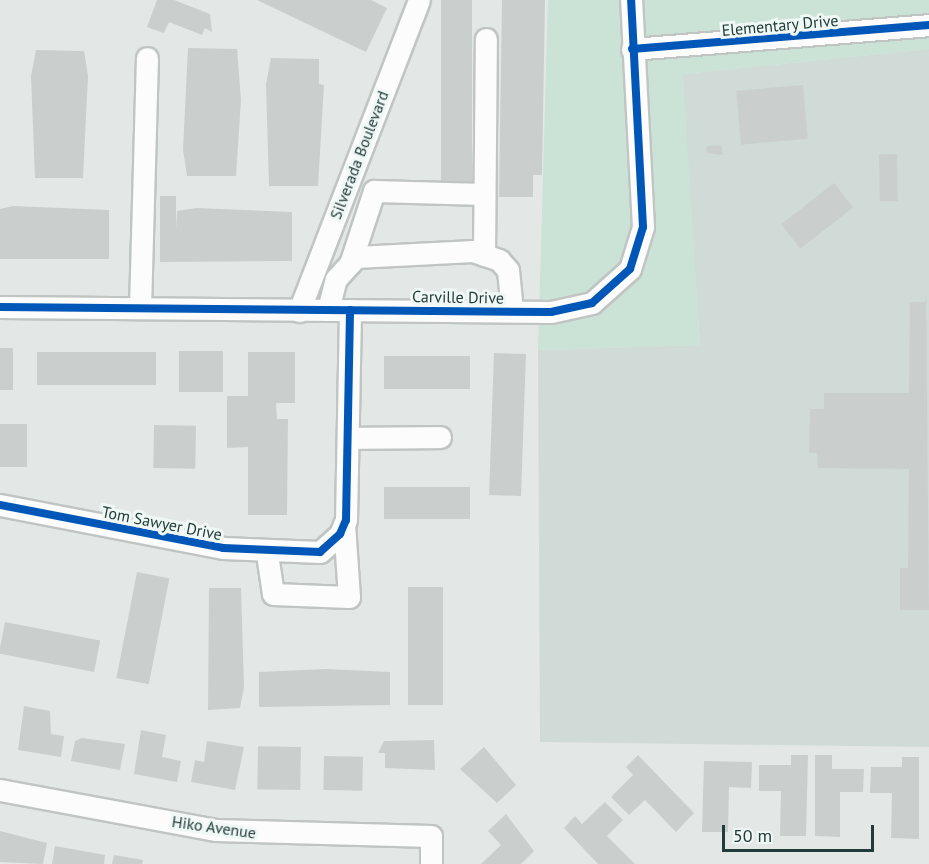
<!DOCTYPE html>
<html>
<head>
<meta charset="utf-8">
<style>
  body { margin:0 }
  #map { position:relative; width:929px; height:864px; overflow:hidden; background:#e3e8e7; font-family:"PT Sans",sans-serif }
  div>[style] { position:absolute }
  .built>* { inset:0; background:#d0dad7 }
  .green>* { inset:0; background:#cbe2d6 }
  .building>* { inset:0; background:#cacfce; transform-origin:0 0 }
  .roads { filter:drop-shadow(2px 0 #c0c5c4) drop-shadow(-2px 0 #c0c5c4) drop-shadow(0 2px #c0c5c4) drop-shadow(0 -2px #c0c5c4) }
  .minor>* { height:21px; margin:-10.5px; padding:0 10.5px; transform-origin:10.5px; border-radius:10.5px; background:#fbfcfb }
  .cycleway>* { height:8px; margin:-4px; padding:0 4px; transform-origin:4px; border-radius:4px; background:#0057b8 }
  span { translate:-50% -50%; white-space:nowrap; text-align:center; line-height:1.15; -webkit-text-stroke:6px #f0f8f5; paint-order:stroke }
  .street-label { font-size:16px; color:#203b39 }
  .scale { position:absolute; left:722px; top:825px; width:152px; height:27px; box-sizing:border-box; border:3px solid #203b39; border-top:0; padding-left:8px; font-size:18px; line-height:21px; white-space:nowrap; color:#203b39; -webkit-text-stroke:4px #f0f8f5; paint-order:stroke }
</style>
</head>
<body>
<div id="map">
  <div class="built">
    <div style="clip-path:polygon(929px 49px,929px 747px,540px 742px,538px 350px,700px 345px,682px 74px)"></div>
  </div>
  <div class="green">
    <div style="clip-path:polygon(548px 0,929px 0,929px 49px,683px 74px,700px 345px,538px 350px)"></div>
  </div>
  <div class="building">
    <div style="clip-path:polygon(157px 0,174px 0,210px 14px,212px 32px,205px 28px,202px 35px,169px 22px,164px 33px,147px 27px)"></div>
    <div style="clip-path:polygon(257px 0,371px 0,387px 8px,366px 52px)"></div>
    <div style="left:441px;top:0;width:31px;height:182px"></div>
    <div style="clip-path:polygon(502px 0,545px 0,542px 175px,533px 175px,533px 197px,499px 197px)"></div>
    <div style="clip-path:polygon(188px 48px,237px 49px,241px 100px,236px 176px,187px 176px,183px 150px)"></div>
    <div style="clip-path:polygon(36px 50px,84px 51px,88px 76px,83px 178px,35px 178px,31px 76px)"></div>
    <div style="clip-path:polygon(271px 58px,319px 59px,319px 84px,324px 85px,318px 186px,269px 186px,266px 84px)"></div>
    <div style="left:803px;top:85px;width:54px;height:67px;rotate:85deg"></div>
    <div style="clip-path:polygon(721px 145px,723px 155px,707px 153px,706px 146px)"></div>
    <div style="left:897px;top:154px;width:47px;height:18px;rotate:89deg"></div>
    <div style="left:834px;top:183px;width:31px;height:67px;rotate:52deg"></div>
    <div style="clip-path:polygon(160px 196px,176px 196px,176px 229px,177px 211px,197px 208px,292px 212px,292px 261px,160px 262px)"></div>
    <div style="clip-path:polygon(13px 206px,109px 210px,109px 259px,0 259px,0 209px)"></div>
    <div style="clip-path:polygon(926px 293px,929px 610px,900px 610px,900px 568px,908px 568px,909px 469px,818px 468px,817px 453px,809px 453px,810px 409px,824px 409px,824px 393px,909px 393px,910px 302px,925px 302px)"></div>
    <div style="left:0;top:348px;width:13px;height:42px"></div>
    <div style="left:179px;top:351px;width:44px;height:41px"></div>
    <div style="left:37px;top:352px;width:119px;height:33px"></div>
    <div style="clip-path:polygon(248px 352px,295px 352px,295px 403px,276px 403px,277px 419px,288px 419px,287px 515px,248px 515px,248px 447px,227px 448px,227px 396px,248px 396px)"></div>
    <div style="left:494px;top:353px;width:32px;height:142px;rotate:2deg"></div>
    <div style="left:384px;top:356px;width:86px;height:33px"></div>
    <div style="left:0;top:424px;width:27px;height:43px"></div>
    <div style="left:154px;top:425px;width:42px;height:43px;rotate:1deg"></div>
    <div style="left:384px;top:487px;width:86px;height:32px"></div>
    <div style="left:137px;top:572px;width:33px;height:108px;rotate:11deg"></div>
    <div style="left:443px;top:587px;width:118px;height:35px;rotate:90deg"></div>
    <div style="clip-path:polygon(209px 588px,241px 588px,244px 687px,240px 708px,208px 710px)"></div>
    <div style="left:5px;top:622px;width:97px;height:32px;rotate:11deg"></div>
    <div style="clip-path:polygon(326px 669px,390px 672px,390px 705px,259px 707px,259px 672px)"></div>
    <div style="clip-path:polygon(24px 706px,50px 711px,51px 734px,64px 736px,61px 757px,18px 750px)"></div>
    <div style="clip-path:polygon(141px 730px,166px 735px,162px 757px,181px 761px,177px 782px,134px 774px)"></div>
    <div style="clip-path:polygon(82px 738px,125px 744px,120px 770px,71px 761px,75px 741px)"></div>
    <div style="clip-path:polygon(434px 740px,435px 770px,385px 768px,385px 753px,378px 753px,384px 741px)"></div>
    <div style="clip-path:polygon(207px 741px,244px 747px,235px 790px,191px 782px,195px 760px,204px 762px)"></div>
    <div style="left:301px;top:747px;width:43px;height:43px;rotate:91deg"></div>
    <div style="clip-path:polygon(484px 747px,516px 785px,497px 803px,460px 769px)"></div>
    <div style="clip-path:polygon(638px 755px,694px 813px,676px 832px,645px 800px,629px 815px,611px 797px,633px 775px,626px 767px)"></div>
    <div style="clip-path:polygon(791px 755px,808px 755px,806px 836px,780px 836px,781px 791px,759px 791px,759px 765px,791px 765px)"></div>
    <div style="clip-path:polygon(815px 755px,832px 755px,832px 769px,864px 769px,863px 792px,840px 792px,840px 837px,815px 836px)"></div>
    <div style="left:324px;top:756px;width:39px;height:34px;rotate:1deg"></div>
    <div style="clip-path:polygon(902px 757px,919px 757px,919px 839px,891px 838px,892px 793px,870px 793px,871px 767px,902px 767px)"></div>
    <div style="clip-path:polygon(704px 761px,752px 762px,751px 788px,729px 787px,728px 832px,702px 832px)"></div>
    <div style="clip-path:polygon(605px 802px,623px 820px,607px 836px,635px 864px,598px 864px,564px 828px,575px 816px,582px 824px)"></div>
    <div style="clip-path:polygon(506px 814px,534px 851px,521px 864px,481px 864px,501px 845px,488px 831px)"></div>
    <div style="clip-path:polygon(0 831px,47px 843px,43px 864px,0 862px)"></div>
    <div style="clip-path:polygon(55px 846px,105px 855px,104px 864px,52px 864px)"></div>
    <div style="clip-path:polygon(114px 855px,143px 860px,142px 864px,112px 864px)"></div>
  </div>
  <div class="roads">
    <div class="minor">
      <div style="left:632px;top:49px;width:298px;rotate:-4.6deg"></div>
      <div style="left:484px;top:255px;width:216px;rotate:-89.5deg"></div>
      <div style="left:350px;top:264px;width:77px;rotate:-71.8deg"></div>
      <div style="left:374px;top:191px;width:110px;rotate:1.6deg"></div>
      <div style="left:0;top:307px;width:551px;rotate:0.52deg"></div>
      <div style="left:551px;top:312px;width:42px;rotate:-12.4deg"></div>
      <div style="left:592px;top:303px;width:51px;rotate:-41.8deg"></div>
      <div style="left:630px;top:269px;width:44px;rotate:-72.8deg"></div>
      <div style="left:643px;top:227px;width:227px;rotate:-93deg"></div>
      <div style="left:140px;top:308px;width:250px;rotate:-88.4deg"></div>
      <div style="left:328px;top:310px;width:32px;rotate:-76deg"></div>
      <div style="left:336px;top:279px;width:30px;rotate:-48deg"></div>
      <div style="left:356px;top:257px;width:117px;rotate:-2.9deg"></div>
      <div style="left:473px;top:251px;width:28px;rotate:19deg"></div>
      <div style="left:499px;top:260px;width:13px;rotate:48deg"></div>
      <div style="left:508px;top:270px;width:41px;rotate:84.4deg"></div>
      <div style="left:299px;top:311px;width:333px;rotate:-68.9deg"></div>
      <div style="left:348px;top:438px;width:92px;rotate:-0.6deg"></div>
      <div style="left:0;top:505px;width:227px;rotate:10.9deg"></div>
      <div style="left:223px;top:548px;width:97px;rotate:2.4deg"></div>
      <div style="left:320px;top:552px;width:27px;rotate:-42deg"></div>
      <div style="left:340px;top:534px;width:15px;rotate:-67deg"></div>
      <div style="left:346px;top:520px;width:210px;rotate:-88.9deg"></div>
      <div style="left:267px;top:554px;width:40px;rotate:81.5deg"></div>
      <div style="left:273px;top:594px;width:76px;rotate:2.3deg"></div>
      <div style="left:349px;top:597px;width:73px;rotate:-93.9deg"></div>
      <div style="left:0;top:790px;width:220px;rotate:10.5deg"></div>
      <div style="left:216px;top:830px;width:215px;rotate:1.6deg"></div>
      <div style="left:431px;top:836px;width:28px;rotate:90deg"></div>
    </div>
  </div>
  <div class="cycleway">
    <div style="left:632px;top:49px;width:298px;rotate:-4.6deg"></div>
    <div style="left:0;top:307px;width:551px;rotate:0.52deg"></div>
    <div style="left:551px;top:312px;width:42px;rotate:-12.4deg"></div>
    <div style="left:592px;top:303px;width:51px;rotate:-41.8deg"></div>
    <div style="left:630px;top:269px;width:44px;rotate:-72.8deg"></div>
    <div style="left:643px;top:227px;width:227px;rotate:-93deg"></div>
    <div style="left:0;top:505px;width:227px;rotate:10.9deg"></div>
    <div style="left:223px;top:548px;width:97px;rotate:2.4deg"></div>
    <div style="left:320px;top:552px;width:27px;rotate:-42deg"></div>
    <div style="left:340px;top:534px;width:15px;rotate:-67deg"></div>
    <div style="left:346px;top:520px;width:210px;rotate:-88.9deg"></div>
  </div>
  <div class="street-label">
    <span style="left:780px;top:25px;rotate:-5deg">Elementary Drive</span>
    <span style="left:359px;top:155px;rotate:-69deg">Silverada Boulevard</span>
    <span style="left:458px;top:297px;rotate:1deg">Carville Drive</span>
    <span style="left:162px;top:523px;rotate:11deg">Tom Sawyer Drive</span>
    <span style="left:214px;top:827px;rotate:8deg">Hiko Avenue</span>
  </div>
  <div class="scale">50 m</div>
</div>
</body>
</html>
